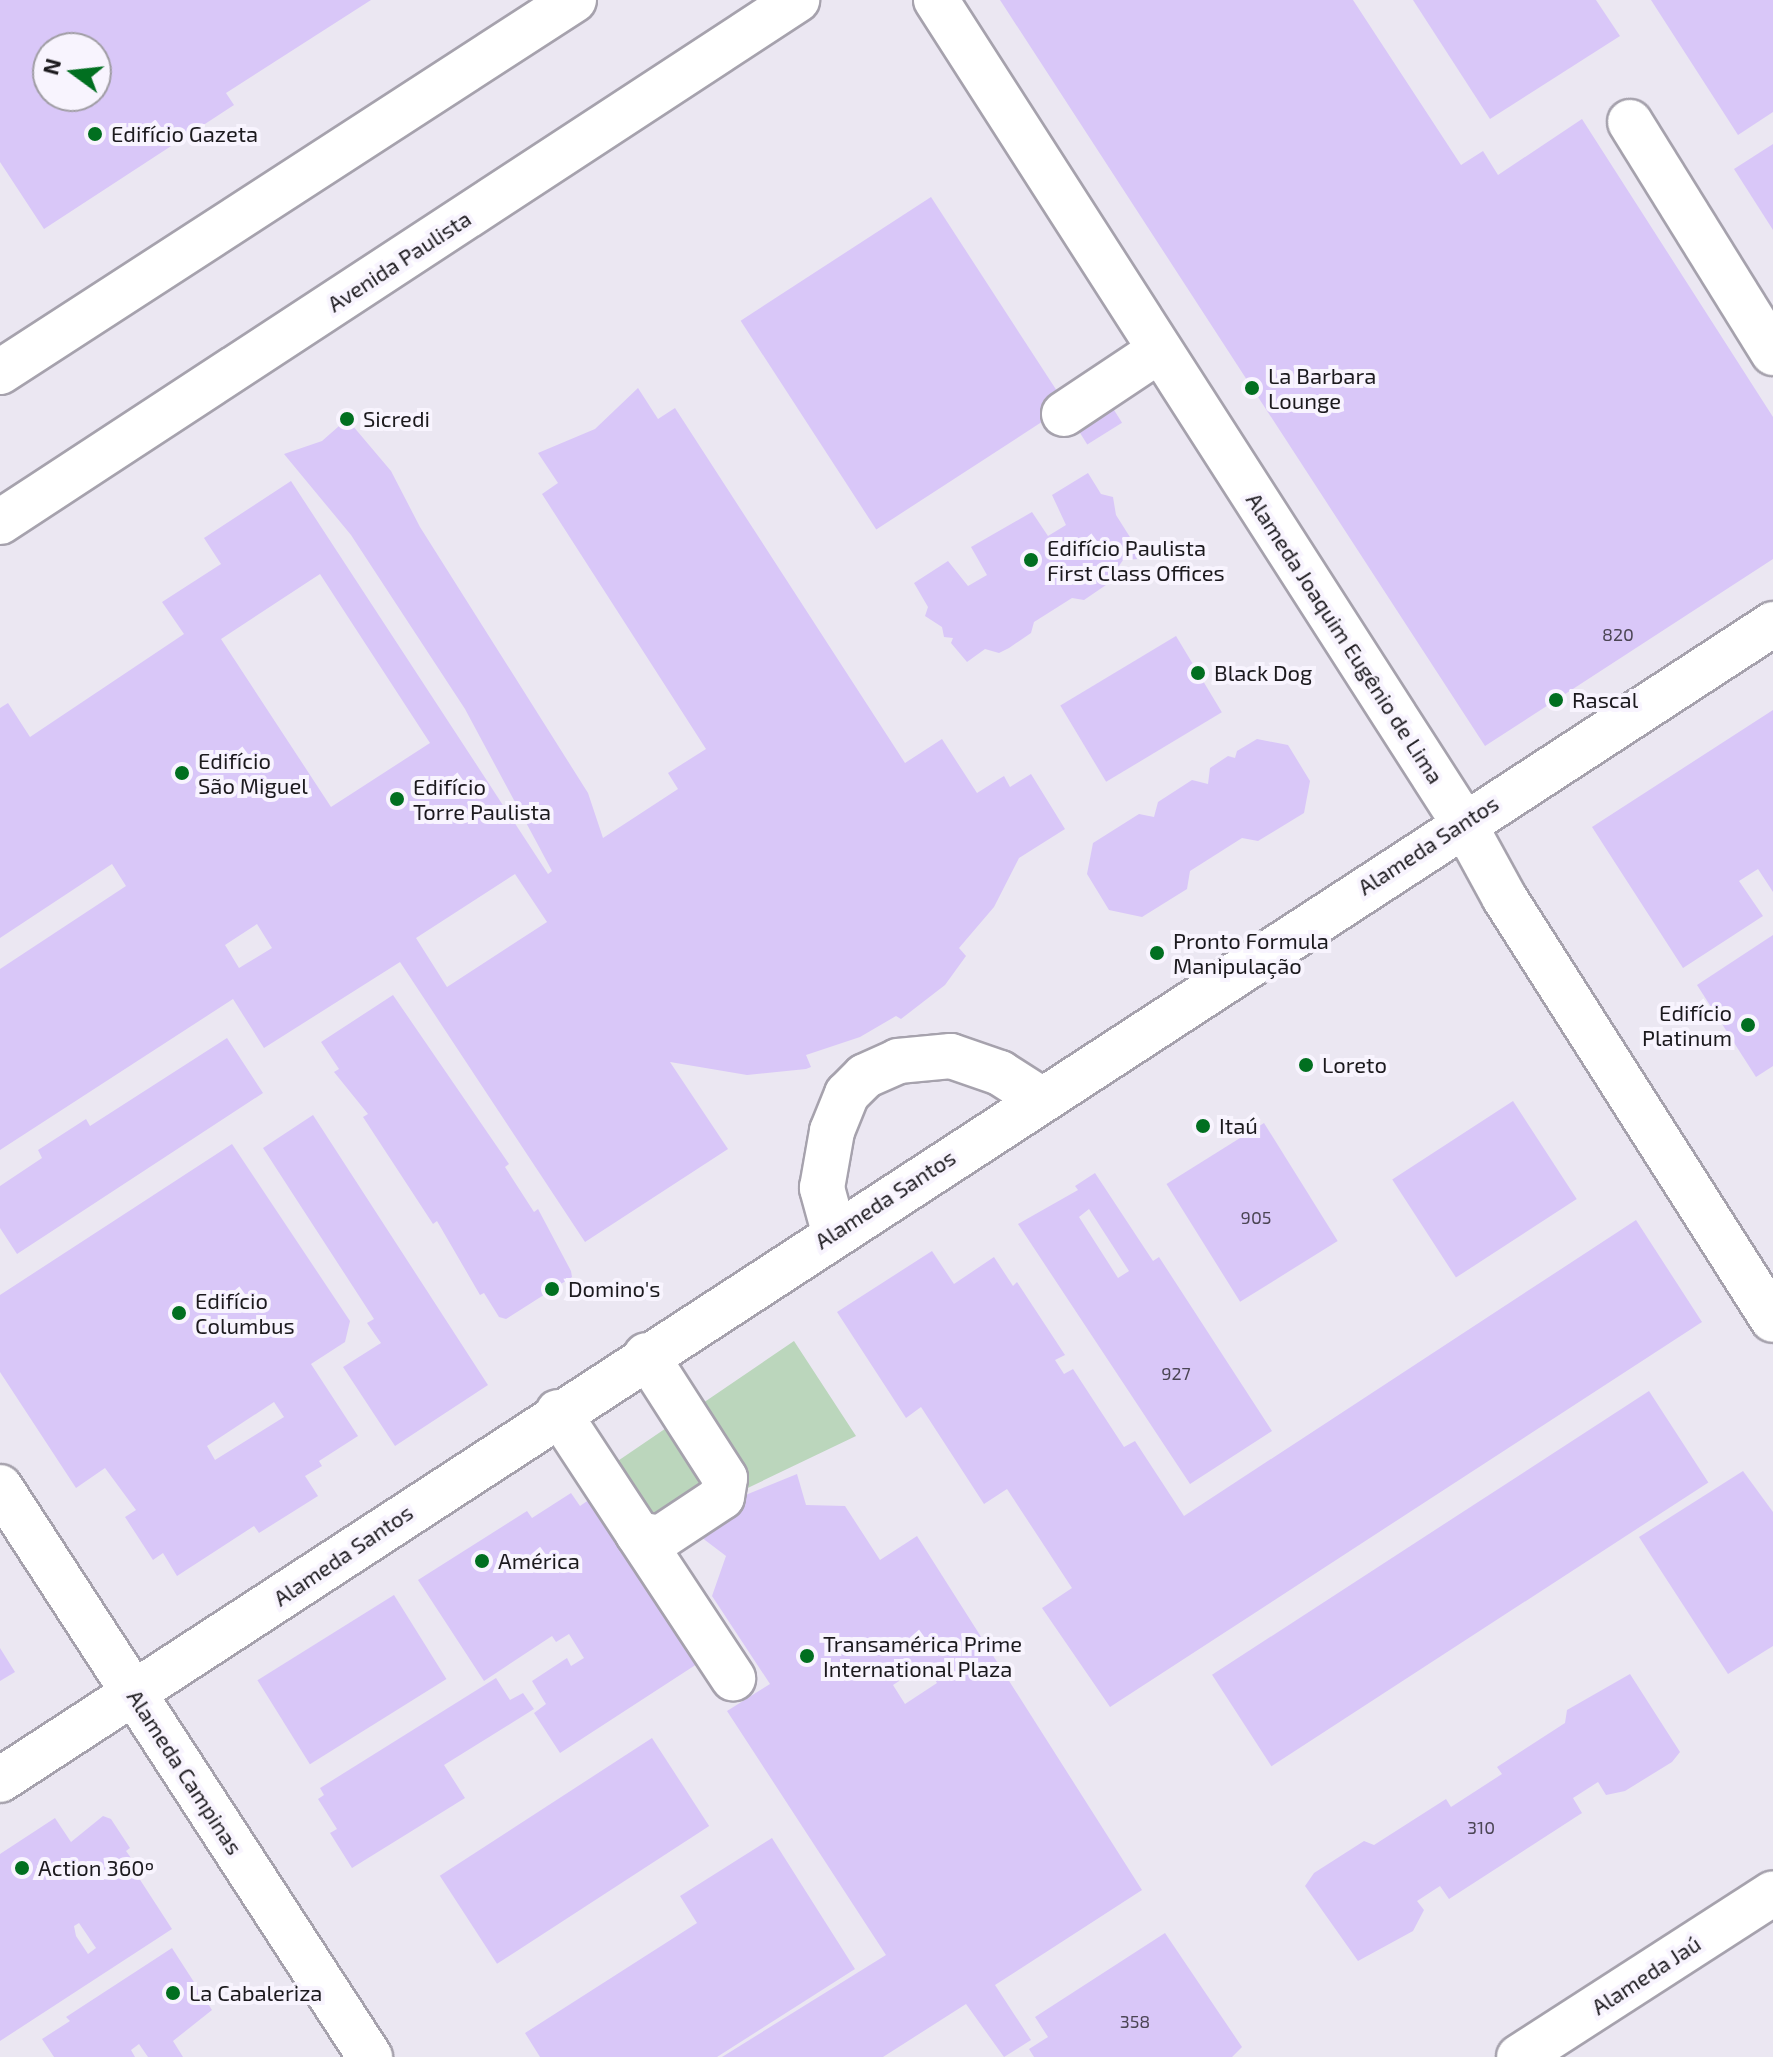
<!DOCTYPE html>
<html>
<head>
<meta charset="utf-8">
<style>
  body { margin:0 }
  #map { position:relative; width:1773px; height:2057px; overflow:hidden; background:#ebe7f2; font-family:"Exo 2",sans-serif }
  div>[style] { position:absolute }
  .green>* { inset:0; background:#bbd6bc }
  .building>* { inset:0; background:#d9c7f8; transform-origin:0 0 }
  .roads { filter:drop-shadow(2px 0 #a6a2ad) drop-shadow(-2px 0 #a6a2ad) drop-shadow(0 2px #a6a2ad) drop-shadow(0 -2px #a6a2ad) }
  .minor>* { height:44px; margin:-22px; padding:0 22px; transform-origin:22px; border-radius:22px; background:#fff }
  .major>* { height:44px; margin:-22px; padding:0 22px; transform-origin:22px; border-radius:22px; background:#fff }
  .dots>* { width:22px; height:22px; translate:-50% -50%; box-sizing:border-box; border:4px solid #f8f4fe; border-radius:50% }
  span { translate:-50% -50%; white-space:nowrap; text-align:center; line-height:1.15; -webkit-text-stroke:8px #f8f4fe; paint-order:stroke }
  .number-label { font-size:18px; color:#4b4554 }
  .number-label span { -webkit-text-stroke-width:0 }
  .poi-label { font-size:22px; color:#1c1a1e }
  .left { translate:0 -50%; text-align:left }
  .right { translate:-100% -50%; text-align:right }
  .street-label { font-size:22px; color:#1c1a1e }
  .north { position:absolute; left:32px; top:32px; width:80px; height:80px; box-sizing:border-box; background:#f8f4fe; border:2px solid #a09da4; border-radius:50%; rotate:285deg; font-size:22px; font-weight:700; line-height:32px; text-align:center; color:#1c1a1e }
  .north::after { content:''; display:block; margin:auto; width:28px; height:36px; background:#016f20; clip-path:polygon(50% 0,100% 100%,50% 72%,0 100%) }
</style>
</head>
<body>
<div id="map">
  <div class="green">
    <div style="clip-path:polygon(794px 1341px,856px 1436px,733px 1495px,639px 1575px,581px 1486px)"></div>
  </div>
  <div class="building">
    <div style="clip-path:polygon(evenodd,0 0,371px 0,226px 93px,234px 105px,44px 229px,0 162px,0 0,48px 48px,96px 48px,96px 96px,48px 96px,48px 48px)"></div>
    <div style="clip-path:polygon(1000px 0,1353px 0,1461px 165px,1483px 151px,1498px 175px,1582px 119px,1773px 417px,1773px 559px,1485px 746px)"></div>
    <div style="clip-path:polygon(1413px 0,1596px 0,1620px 36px,1490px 119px)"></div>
    <div style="clip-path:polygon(1651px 0,1773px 0,1773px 112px,1738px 135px)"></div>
    <div style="clip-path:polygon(1773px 144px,1773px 230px,1734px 169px)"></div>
    <div style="left:931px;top:197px;width:249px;height:227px;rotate:57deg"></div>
    <div style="clip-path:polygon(evenodd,638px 388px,658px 419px,675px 408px,905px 763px,942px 739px,977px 793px,1004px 776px,1010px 787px,1031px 774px,1065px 829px,1019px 858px,994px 907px,959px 948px,966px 956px,945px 985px,901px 1019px,896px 1016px,860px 1037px,806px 1055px,811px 1067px,806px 1069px,747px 1075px,670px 1062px,728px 1149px,585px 1242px,400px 962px,264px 1048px,233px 999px,0 1150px,0 969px,126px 886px,112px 864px,0 938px,0 708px,8px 703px,30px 737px,184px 634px,162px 602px,221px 564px,204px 538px,291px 481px,548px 874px,552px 871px,465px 709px,351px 535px,284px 454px,322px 441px,347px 419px,391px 471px,420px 527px,588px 793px,603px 838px,678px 789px,668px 773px,706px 749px,542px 494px,558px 483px,538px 453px,595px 429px,638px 388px,320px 574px,430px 743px,331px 807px,221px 639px,320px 574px,638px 388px,515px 874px,547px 922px,447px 987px,416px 938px,515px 874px,638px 388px,257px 924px,272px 948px,239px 968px,225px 945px,257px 924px)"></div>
    <div style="left:1104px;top:394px;width:34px;height:41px;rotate:58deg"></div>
    <div style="clip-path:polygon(1088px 473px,1101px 494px,1113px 497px,1116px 515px,1135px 545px,1137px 559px,1123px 560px,1106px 585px,1084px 600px,1072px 598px,1034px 622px,1031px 633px,1009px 648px,999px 653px,985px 649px,967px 662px,951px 643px,953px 638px,944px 637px,942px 627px,925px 616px,928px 607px,914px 583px,948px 561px,968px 586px,987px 575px,971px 547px,1032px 512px,1048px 536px,1066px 525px,1052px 495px)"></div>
    <div style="left:1176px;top:636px;width:89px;height:135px;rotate:59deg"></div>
    <div style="clip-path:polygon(1773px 710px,1773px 892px,1758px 869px,1739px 881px,1763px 916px,1683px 968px,1592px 827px)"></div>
    <div style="clip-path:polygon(1257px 739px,1288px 745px,1310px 781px,1304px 813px,1258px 841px,1242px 838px,1190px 871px,1187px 889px,1142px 917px,1109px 910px,1087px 874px,1093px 843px,1139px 814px,1154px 817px,1158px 802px,1192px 780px,1208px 784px,1210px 768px,1228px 756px,1235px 758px,1237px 751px)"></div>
    <div style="clip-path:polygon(1773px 935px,1773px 1066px,1756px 1077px,1697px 985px)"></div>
    <div style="clip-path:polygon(393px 995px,509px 1164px,505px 1167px,534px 1212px,538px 1209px,571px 1271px,572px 1277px,506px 1319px,499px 1317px,484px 1293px,480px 1295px,437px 1221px,433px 1224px,363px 1117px,368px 1114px,334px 1072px,339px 1069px,321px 1042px)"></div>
    <div style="clip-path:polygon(227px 1038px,263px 1093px,17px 1254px,0 1228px,0 1186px,42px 1158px,38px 1150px,86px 1119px,90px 1126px)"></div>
    <div style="left:1513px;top:1101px;width:117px;height:144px;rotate:57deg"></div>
    <div style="clip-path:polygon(313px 1115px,488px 1385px,395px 1446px,343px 1367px,381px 1343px,367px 1323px,374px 1319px,263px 1148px)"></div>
    <div style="left:1264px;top:1123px;width:139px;height:115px;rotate:58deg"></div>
    <div style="clip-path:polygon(evenodd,232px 1144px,350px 1321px,345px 1342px,311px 1364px,358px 1436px,319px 1461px,322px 1466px,305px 1476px,318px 1496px,259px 1533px,254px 1526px,177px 1576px,163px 1553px,153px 1560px,125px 1517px,136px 1510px,105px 1468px,76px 1488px,0 1372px,0 1295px,232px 1144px,274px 1402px,284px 1417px,215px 1460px,207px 1446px,274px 1402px)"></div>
    <div style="clip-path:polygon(evenodd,1095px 1173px,1153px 1261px,1159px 1257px,1272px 1431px,1190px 1484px,1018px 1224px,1078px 1190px,1075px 1186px,1095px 1173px,1089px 1209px,1129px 1271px,1118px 1278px,1079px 1217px,1089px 1209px)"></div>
    <div style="clip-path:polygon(1636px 1220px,1702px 1322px,1110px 1707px,1042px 1608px,1072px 1588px,1007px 1489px,984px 1504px,921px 1407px,906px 1418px,837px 1312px,932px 1251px,954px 1284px,994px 1257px,1013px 1286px,1017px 1282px,1065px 1355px,1055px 1360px,1064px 1374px,1073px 1369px,1124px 1447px,1135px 1441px,1184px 1516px)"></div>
    <div style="left:1649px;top:1391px;width:109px;height:521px;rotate:57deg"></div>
    <div style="clip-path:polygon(1743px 1471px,1773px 1512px,1773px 1646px,1728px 1674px,1639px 1537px)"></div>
    <div style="clip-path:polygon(evenodd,797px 1474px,806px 1505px,845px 1506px,880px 1560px,917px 1536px,1142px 1890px,995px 1985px,1031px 2040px,1004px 2057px,966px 2004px,883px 2057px,722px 2057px,886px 1955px,727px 1711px,770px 1684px,712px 1596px,726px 1556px,701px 1537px,743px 1496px,797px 1474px,925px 1664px,937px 1683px,905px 1704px,893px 1685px,925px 1664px)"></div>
    <div style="clip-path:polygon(571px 1493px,580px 1506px,590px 1499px,697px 1664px,560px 1753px,534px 1713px,546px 1704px,532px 1681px,567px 1658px,571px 1666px,584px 1658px,569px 1634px,556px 1642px,552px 1636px,484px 1681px,418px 1580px,527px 1511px,532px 1518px)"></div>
    <div style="left:394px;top:1595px;width:99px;height:161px;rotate:58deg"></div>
    <div style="clip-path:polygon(0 1648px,15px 1672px,0 1681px)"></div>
    <div style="clip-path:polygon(1630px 1674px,1680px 1752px,1672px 1762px,1625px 1791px,1606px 1795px,1598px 1782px,1573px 1798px,1582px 1813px,1449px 1899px,1440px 1886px,1417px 1901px,1424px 1910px,1413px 1931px,1358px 1961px,1305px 1886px,1314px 1873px,1364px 1841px,1374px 1845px,1446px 1799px,1451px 1807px,1502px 1774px,1497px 1767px,1565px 1723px,1567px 1710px)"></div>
    <div style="clip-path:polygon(496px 1678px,510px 1700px,523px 1693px,534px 1709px,444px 1765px,465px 1798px,352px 1868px,330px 1833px,337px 1829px,318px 1799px,324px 1795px,320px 1788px)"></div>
    <div style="left:652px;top:1738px;width:105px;height:253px;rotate:57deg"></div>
    <div style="clip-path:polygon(evenodd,103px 1816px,111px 1819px,130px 1848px,126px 1851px,139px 1869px,135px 1872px,172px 1929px,0 2041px,0 1854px,55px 1818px,71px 1842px,103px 1816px,79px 1923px,96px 1948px,88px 1954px,76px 1936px,74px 1926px,79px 1923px)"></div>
    <div style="clip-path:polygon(772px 1838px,855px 1969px,717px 2057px,540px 2057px,525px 2033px,697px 1923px,680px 1896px)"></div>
    <div style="clip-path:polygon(1165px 1933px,1242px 2047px,1232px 2057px,1034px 2057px,1029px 2049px,1048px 2037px,1035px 2017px)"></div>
    <div style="clip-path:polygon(172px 1948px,212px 2010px,173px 2041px,183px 2057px,148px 2057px,139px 2044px,131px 2050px,135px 2057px,54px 2057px,42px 2039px,70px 2021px,66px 2017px)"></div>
  </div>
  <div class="roads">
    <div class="minor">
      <div style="left:936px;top:0;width:976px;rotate:57.34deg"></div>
      <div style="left:1463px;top:822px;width:85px;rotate:61.3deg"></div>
      <div style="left:1504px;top:897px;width:501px;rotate:57.55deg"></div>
      <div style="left:1630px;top:122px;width:272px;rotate:58.2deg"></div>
      <div style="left:1064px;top:414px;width:115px;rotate:-33.7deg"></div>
      <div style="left:834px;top:1232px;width:46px;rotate:-105.3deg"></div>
      <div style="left:822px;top:1188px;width:58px;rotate:-80deg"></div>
      <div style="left:832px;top:1131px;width:40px;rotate:-68deg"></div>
      <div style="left:847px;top:1094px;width:25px;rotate:-45deg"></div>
      <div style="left:865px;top:1076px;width:36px;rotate:-24deg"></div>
      <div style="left:898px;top:1061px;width:53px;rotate:-5.4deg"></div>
      <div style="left:951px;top:1056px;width:52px;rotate:19.1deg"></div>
      <div style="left:1000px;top:1073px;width:46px;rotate:32.7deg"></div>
      <div style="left:558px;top:1412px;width:146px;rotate:56.7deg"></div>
      <div style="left:638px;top:1534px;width:22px;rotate:10deg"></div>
      <div style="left:660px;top:1538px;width:74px;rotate:-33.5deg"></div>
      <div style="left:722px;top:1497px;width:19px;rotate:-81deg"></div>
      <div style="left:725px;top:1478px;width:146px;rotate:-122.7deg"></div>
      <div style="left:0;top:1487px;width:680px;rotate:57.01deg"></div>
      <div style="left:638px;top:1534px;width:173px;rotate:56.6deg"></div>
      <div style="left:0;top:1780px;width:2117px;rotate:-33.1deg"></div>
      <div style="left:1519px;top:2057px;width:302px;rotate:-32.8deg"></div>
    </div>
    <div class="major">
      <div style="left:0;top:372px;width:684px;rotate:-32.95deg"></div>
      <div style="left:0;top:522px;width:953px;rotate:-33.22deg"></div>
    </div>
  </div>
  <div class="dots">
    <div style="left:95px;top:134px;background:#016f20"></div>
    <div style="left:1252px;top:388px;background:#016f20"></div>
    <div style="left:347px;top:419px;background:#016f20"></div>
    <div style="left:1031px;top:560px;background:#016f20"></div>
    <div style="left:1198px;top:673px;background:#016f20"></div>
    <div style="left:1556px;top:700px;background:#016f20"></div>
    <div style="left:182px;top:773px;background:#016f20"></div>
    <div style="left:397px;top:799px;background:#016f20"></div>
    <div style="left:1157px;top:953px;background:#016f20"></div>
    <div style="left:1748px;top:1025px;background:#016f20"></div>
    <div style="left:1306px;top:1065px;background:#016f20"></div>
    <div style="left:1203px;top:1126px;background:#016f20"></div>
    <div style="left:552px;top:1289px;background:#016f20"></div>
    <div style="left:179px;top:1313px;background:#016f20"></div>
    <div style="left:482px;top:1561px;background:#016f20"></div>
    <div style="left:807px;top:1656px;background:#016f20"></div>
    <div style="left:22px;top:1868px;background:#016f20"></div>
    <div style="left:173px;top:1993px;background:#016f20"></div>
  </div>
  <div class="number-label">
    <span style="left:1618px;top:634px">820</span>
    <span style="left:1256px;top:1217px">905</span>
    <span style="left:1176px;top:1373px">927</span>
    <span style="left:1481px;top:1827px">310</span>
    <span style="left:1135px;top:2021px">358</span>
  </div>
  <div class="poi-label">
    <span class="left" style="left:111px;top:134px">Edifício Gazeta</span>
    <span class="left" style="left:1268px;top:388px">La Barbara<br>Lounge</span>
    <span class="left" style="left:363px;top:419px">Sicredi</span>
    <span class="left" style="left:1047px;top:560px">Edifício Paulista<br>First Class Offices</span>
    <span class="left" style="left:1214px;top:673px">Black Dog</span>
    <span class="left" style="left:1572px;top:700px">Rascal</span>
    <span class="left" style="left:198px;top:773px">Edifício<br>São Miguel</span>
    <span class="left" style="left:413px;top:799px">Edifício<br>Torre Paulista</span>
    <span class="left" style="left:1173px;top:953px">Pronto Formula<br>Manipulação</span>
    <span class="right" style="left:1732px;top:1025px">Edifício<br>Platinum</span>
    <span class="left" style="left:1322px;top:1065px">Loreto</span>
    <span class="left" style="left:1219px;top:1126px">Itaú</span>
    <span class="left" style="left:568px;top:1289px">Domino's</span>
    <span class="left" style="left:195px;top:1313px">Edifício<br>Columbus</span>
    <span class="left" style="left:498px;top:1561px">América</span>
    <span class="left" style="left:823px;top:1656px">Transamérica Prime<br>International Plaza</span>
    <span class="left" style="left:38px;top:1868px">Action 360º</span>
    <span class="left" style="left:189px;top:1993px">La Cabaleriza</span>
  </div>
  <div class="street-label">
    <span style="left:399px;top:261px;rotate:-33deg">Avenida Paulista</span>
    <span style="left:1345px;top:638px;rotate:57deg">Alameda Joaquim Eugênio de Lima</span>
    <span style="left:1428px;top:845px;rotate:-33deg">Alameda Santos</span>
    <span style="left:885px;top:1199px;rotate:-33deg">Alameda Santos</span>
    <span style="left:343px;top:1555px;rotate:-34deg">Alameda Santos</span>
    <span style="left:185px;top:1772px;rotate:57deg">Alameda Campinas</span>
    <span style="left:1646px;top:1975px;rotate:-33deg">Alameda Jaú</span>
  </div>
  <div class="north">N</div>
</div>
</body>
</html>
